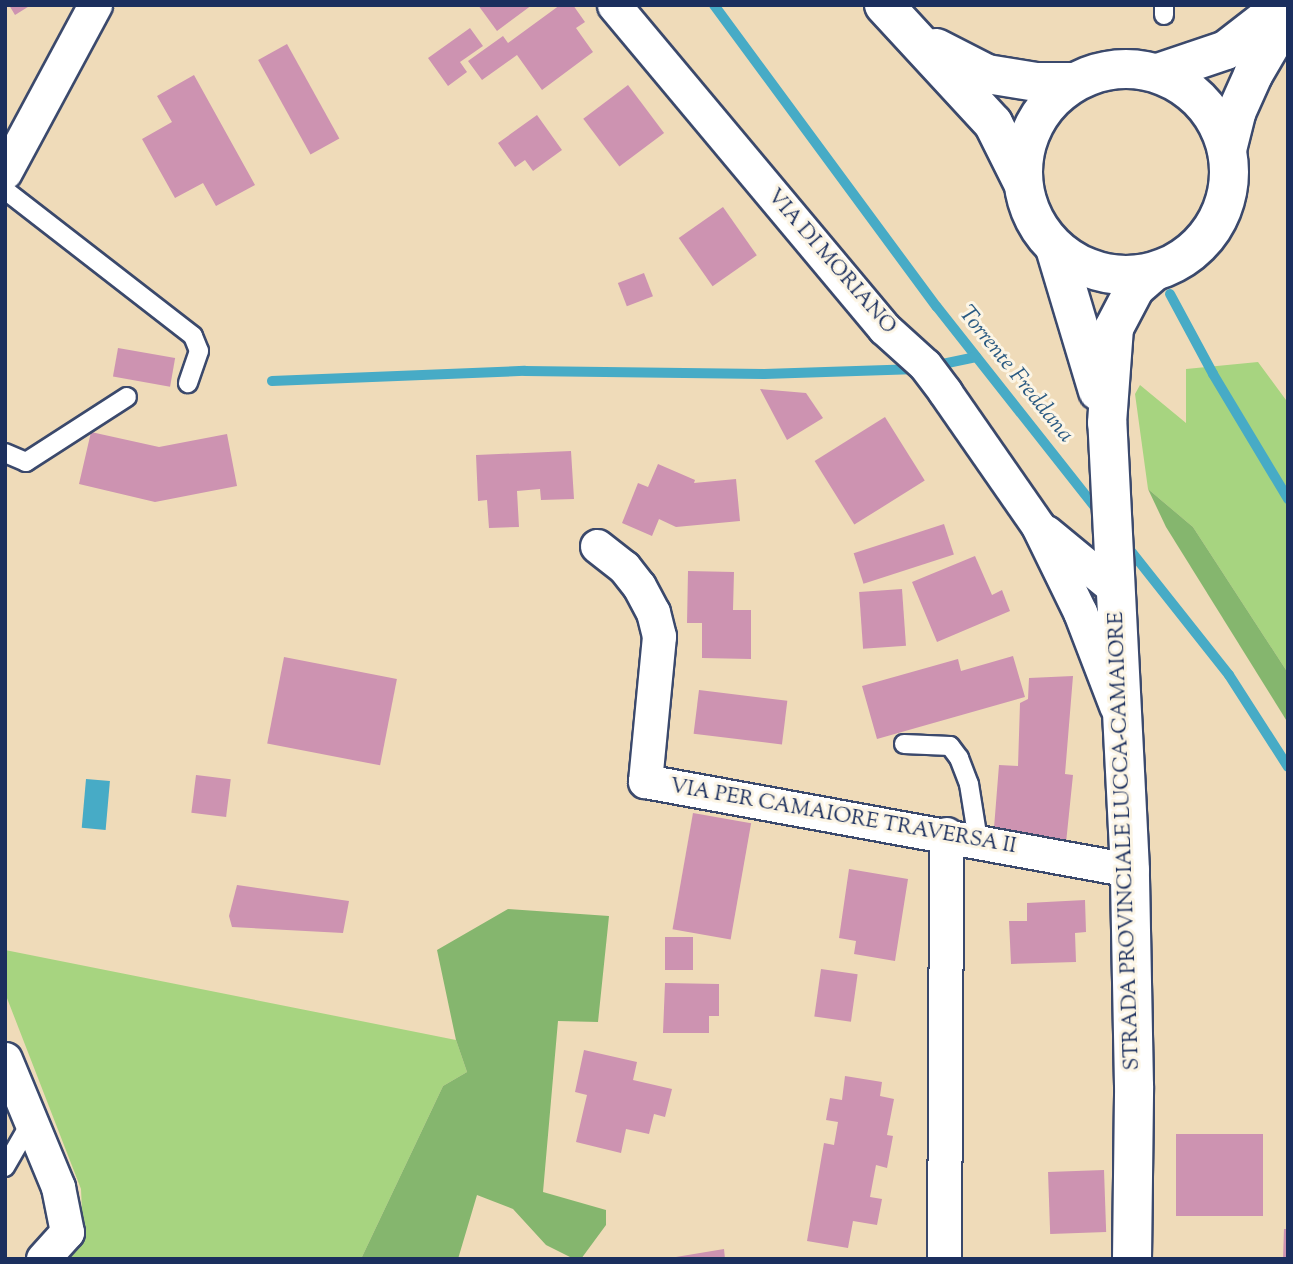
<!DOCTYPE html>
<html>
<head>
<meta charset="utf-8">
<style>
  body { margin:0 }
  #map { position:relative; width:1293px; height:1264px; overflow:hidden; background:#efdbb9; font-family:"Sorts Mill Goudy",serif }
  div>[style] { position:absolute }
  .green>* { inset:0; background:#a7d480 }
  .forest>* { inset:0; background:#85b66e }
  .water>* { inset:0; background:#47abc6; transform-origin:0 0 }
  .stream>* { height:10px; margin:-5px; padding:0 5px; transform-origin:5px; border-radius:5px; background:#47abc6 }
  .building>* { inset:0; background:#cd93b1; transform-origin:0 0 }
  .roads { filter:drop-shadow(2px 0 #3b496c) drop-shadow(-2px 0 #3b496c) drop-shadow(0 2px #3b496c) drop-shadow(0 -2px #3b496c) }
  .service>* { height:18px; margin:-9px; padding:0 9px; transform-origin:9px; border-radius:9px; background:#fff }
  .minor>* { height:33px; margin:-16.5px; padding:0 16.5px; transform-origin:16.5px; border-radius:16.5px; background:#fff }
  .secondary>* { height:38px; margin:-19px; padding:0 19px; transform-origin:19px; border-radius:19px; background:#fff }
  .secondary>.ring { margin:-19px; padding:0; box-sizing:content-box; background:none; border:38px solid #fff; border-radius:50% }
  span { translate:-50% -50%; white-space:nowrap; text-align:center; line-height:1.15; -webkit-text-stroke:6px #fcf5e5; paint-order:stroke }
  .street-label { font-size:21px; color:#1b2f5e }
  .water-label { font-size:23px; color:#2a5a82; font-style:italic }
  .frame { position:absolute; inset:0; border:7px solid #1b2f5e; pointer-events:none }
</style>
</head>
<body>
<div id="map">
  <div class="green">
    <div style="clip-path:polygon(1258px 362px,1286px 400px,1288px 673px,1193px 527px,1148px 489px,1135px 394px,1140px 385px,1186px 423px,1186px 369px)"></div>
    <div style="clip-path:polygon(5px 950px,456px 1040px,467px 1072px,443px 1086px,361px 1259px,63px 1259px,76px 1234px,82px 1212px,81px 1189px,5px 993px)"></div>
  </div>
  <div class="forest">
    <div style="clip-path:polygon(1148px 489px,1193px 527px,1288px 673px,1288px 723px,1166px 527px)"></div>
    <div style="clip-path:polygon(508px 909px,609px 916px,598px 1022px,558px 1021px,543px 1192px,606px 1210px,606px 1225px,581px 1259px,574px 1259px,546px 1245px,513px 1209px,477px 1195px,458px 1259px,361px 1259px,443px 1086px,467px 1072px,456px 1040px,437px 950px)"></div>
  </div>
  <div class="water">
    <div style="left:86px;top:779px;width:24px;height:49px;rotate:5deg"></div>
  </div>
  <div class="stream">
    <div style="left:714px;top:5px;width:375px;rotate:53.6deg"></div>
    <div style="left:937px;top:307px;width:261px;rotate:51.7deg"></div>
    <div style="left:1170px;top:294px;width:91px;rotate:61.7deg"></div>
    <div style="left:1213px;top:374px;width:146px;rotate:59deg"></div>
    <div style="left:933px;top:366px;width:44px;rotate:-11.8deg"></div>
    <div style="left:272px;top:381px;width:253px;rotate:-2.3deg"></div>
    <div style="left:525px;top:371px;width:239px;rotate:0.7deg"></div>
    <div style="left:764px;top:374px;width:154px;rotate:-1.9deg"></div>
    <div style="left:1126px;top:545px;width:166px;rotate:51.6deg"></div>
    <div style="left:1229px;top:675px;width:109px;rotate:57.3deg"></div>
  </div>
  <div class="building">
    <div style="clip-path:polygon(9px 5px,31px 5px,15px 15px)"></div>
    <div style="clip-path:polygon(478px 5px,532px 5px,497px 31px)"></div>
    <div style="clip-path:polygon(560px 5px,573px 5px,585px 22px,576px 28px,593px 52px,542px 90px,517px 55px,482px 80px,468px 61px,503px 36px,508px 43px)"></div>
    <div style="clip-path:polygon(470px 28px,483px 46px,460px 62px,467px 72px,448px 86px,428px 58px)"></div>
    <div style="left:287px;top:44px;width:108px;height:33px;rotate:61deg"></div>
    <div style="clip-path:polygon(194px 75px,255px 185px,216px 206px,203px 183px,175px 198px,142px 139px,172px 122px,157px 96px)"></div>
    <div style="left:628px;top:85px;width:60px;height:56px;rotate:53deg"></div>
    <div style="clip-path:polygon(537px 115px,562px 150px,533px 171px,525px 160px,515px 167px,498px 143px)"></div>
    <div style="left:723px;top:207px;width:59px;height:54px;rotate:55deg"></div>
    <div style="left:644px;top:273px;width:25px;height:28px;rotate:69deg"></div>
    <div style="left:118px;top:348px;width:58px;height:29px;rotate:10deg"></div>
    <div style="clip-path:polygon(760px 389px,806px 393px,823px 418px,787px 440px)"></div>
    <div style="left:885px;top:417px;width:75px;height:83px;rotate:58deg"></div>
    <div style="clip-path:polygon(91px 432px,159px 447px,227px 434px,237px 486px,155px 502px,79px 484px)"></div>
    <div style="clip-path:polygon(571px 451px,574px 499px,541px 500px,540px 489px,517px 491px,519px 527px,489px 528px,487px 500px,478px 501px,476px 455px)"></div>
    <div style="clip-path:polygon(658px 464px,695px 480px,694px 483px,736px 479px,740px 521px,676px 527px,659px 519px,652px 536px,622px 523px,638px 483px,648px 487px)"></div>
    <div style="left:944px;top:524px;width:32px;height:95px;rotate:72deg"></div>
    <div style="clip-path:polygon(975px 556px,992px 595px,1002px 590px,1010px 611px,937px 642px,912px 582px)"></div>
    <div style="clip-path:polygon(688px 571px,734px 572px,733px 610px,751px 610px,751px 659px,702px 658px,702px 623px,687px 623px)"></div>
    <div style="left:902px;top:589px;width:57px;height:43px;rotate:86deg"></div>
    <div style="clip-path:polygon(1013px 656px,1025px 697px,877px 739px,862px 686px,958px 659px,961px 671px)"></div>
    <div style="left:284px;top:657px;width:115px;height:88px;rotate:11deg"></div>
    <div style="clip-path:polygon(1073px 676px,1065px 774px,1073px 775px,1066px 843px,994px 828px,999px 765px,1018px 766px,1020px 703px,1028px 699px,1029px 678px)"></div>
    <div style="left:699px;top:690px;width:89px;height:44px;rotate:7deg"></div>
    <div style="left:196px;top:775px;width:35px;height:38px;rotate:7deg"></div>
    <div style="left:693px;top:813px;width:59px;height:118px;rotate:10deg"></div>
    <div style="clip-path:polygon(849px 869px,908px 879px,895px 961px,854px 954px,856px 941px,839px 938px)"></div>
    <div style="clip-path:polygon(237px 885px,349px 901px,343px 933px,232px 927px,229px 916px)"></div>
    <div style="clip-path:polygon(1085px 900px,1086px 932px,1075px 933px,1076px 962px,1011px 964px,1009px 921px,1027px 921px,1027px 903px)"></div>
    <div style="left:665px;top:937px;width:28px;height:33px"></div>
    <div style="left:821px;top:969px;width:37px;height:48px;rotate:8deg"></div>
    <div style="clip-path:polygon(665px 983px,719px 984px,719px 1016px,709px 1016px,709px 1033px,663px 1033px)"></div>
    <div style="clip-path:polygon(584px 1050px,637px 1062px,633px 1080px,672px 1089px,665px 1117px,654px 1114px,649px 1134px,626px 1129px,621px 1153px,576px 1142px,587px 1095px,575px 1092px)"></div>
    <div style="clip-path:polygon(845px 1076px,882px 1082px,880px 1096px,894px 1099px,887px 1135px,893px 1136px,887px 1168px,876px 1165px,870px 1197px,882px 1199px,877px 1225px,853px 1221px,848px 1248px,807px 1241px,824px 1143px,834px 1145px,838px 1122px,826px 1120px,830px 1098px,842px 1100px)"></div>
    <div style="left:1176px;top:1134px;width:87px;height:82px"></div>
    <div style="left:1104px;top:1170px;width:62px;height:56px;rotate:88deg"></div>
    <div style="clip-path:polygon(1284px 1229px,1288px 1229px,1288px 1259px,1283px 1259px)"></div>
    <div style="clip-path:polygon(724px 1249px,725px 1259px,676px 1259px,676px 1257px)"></div>
  </div>
  <div class="roads">
    <div class="service">
      <div style="left:1164px;top:15px;width:10px;rotate:-90deg"></div>
      <div style="left:5px;top:190px;width:238px;rotate:37.8deg"></div>
      <div style="left:193px;top:336px;width:16px;rotate:68deg"></div>
      <div style="left:199px;top:351px;width:34px;rotate:109deg"></div>
      <div style="left:5px;top:453px;width:23px;rotate:23deg"></div>
      <div style="left:26px;top:462px;width:120px;rotate:-32.8deg"></div>
      <div style="left:904px;top:744px;width:46px;rotate:2.5deg"></div>
      <div style="left:950px;top:746px;width:15px;rotate:53deg"></div>
      <div style="left:959px;top:758px;width:28px;rotate:69deg"></div>
      <div style="left:969px;top:784px;width:57px;rotate:80.9deg"></div>
      <div style="left:5px;top:1167px;width:52px;rotate:-60deg"></div>
    </div>
    <div class="minor">
      <div style="left:614px;top:5px;width:421px;rotate:50.1deg"></div>
      <div style="left:884px;top:328px;width:55px;rotate:42.1deg"></div>
      <div style="left:925px;top:365px;width:34px;rotate:53deg"></div>
      <div style="left:945px;top:392px;width:163px;rotate:55.2deg"></div>
      <div style="left:1038px;top:526px;width:96px;rotate:64deg"></div>
      <div style="left:1080px;top:612px;width:101px;rotate:69deg"></div>
      <div style="left:5px;top:172px;width:190px;rotate:-61.7deg"></div>
      <div style="left:1046px;top:532px;width:88px;rotate:39.5deg"></div>
      <div style="left:597px;top:546px;width:34px;rotate:38deg"></div>
      <div style="left:624px;top:567px;width:24px;rotate:52deg"></div>
      <div style="left:639px;top:586px;width:30px;rotate:62deg"></div>
      <div style="left:653px;top:612px;width:25px;rotate:76deg"></div>
      <div style="left:659px;top:636px;width:146px;rotate:95.5deg"></div>
      <div style="left:645px;top:781px;width:493px;rotate:10.4deg"></div>
      <div style="left:5px;top:1059px;width:139px;rotate:67.5deg"></div>
      <div style="left:58px;top:1187px;width:46px;rotate:78.7deg"></div>
      <div style="left:67px;top:1232px;width:36px;rotate:132deg"></div>
      <div style="left:944px;top:1259px;width:425px;rotate:-89.7deg"></div>
    </div>
    <div class="secondary">
      <div style="left:884px;top:5px;width:161px;rotate:47.3deg"></div>
      <div style="left:993px;top:123px;width:65px;rotate:63.4deg"></div>
      <div style="left:936px;top:48px;width:57px;rotate:27deg"></div>
      <div style="left:987px;top:74px;width:50px;rotate:9.3deg"></div>
      <div style="left:1036px;top:82px;width:38px"></div>
      <div class="ring" style="left:1023px;top:69px;width:168px;height:168px"></div>
      <div style="left:1158px;top:73px;width:72px;rotate:-18.7deg"></div>
      <div style="left:1226px;top:50px;width:73px;rotate:-37.8deg"></div>
      <div style="left:1227px;top:150px;width:38px;rotate:-76deg"></div>
      <div style="left:1236px;top:113px;width:42px;rotate:-65.9deg"></div>
      <div style="left:1253px;top:75px;width:69px;rotate:-59.7deg"></div>
      <div style="left:1055px;top:248px;width:149px;rotate:73.3deg"></div>
      <div style="left:1132px;top:1259px;width:173px;rotate:-89.3deg"></div>
      <div style="left:1134px;top:1086px;width:216px;rotate:-91.1deg"></div>
      <div style="left:1130px;top:870px;width:448px;rotate:-92.9deg"></div>
      <div style="left:1107px;top:423px;width:95px;rotate:-85.8deg"></div>
      <div style="left:1114px;top:328px;width:45px;rotate:-62.3deg"></div>
      <div style="left:1135px;top:288px;width:23px;rotate:-41deg"></div>
    </div>
  </div>
  <div class="street-label">
    <span style="left:831px;top:262px;rotate:49deg">VIA DI MORIANO</span>
    <span style="left:843px;top:817px;rotate:10deg">VIA PER CAMAIORE TRAVERSA II</span>
    <span style="left:1125px;top:841px;rotate:-92deg">STRADA PROVINCIALE LUCCA-CAMAIORE</span>
  </div>
  <div class="water-label">
    <span style="left:1015px;top:375px;rotate:51deg">Torrente Freddana</span>
  </div>
  <div class="frame"></div>
</div>
</body>
</html>
